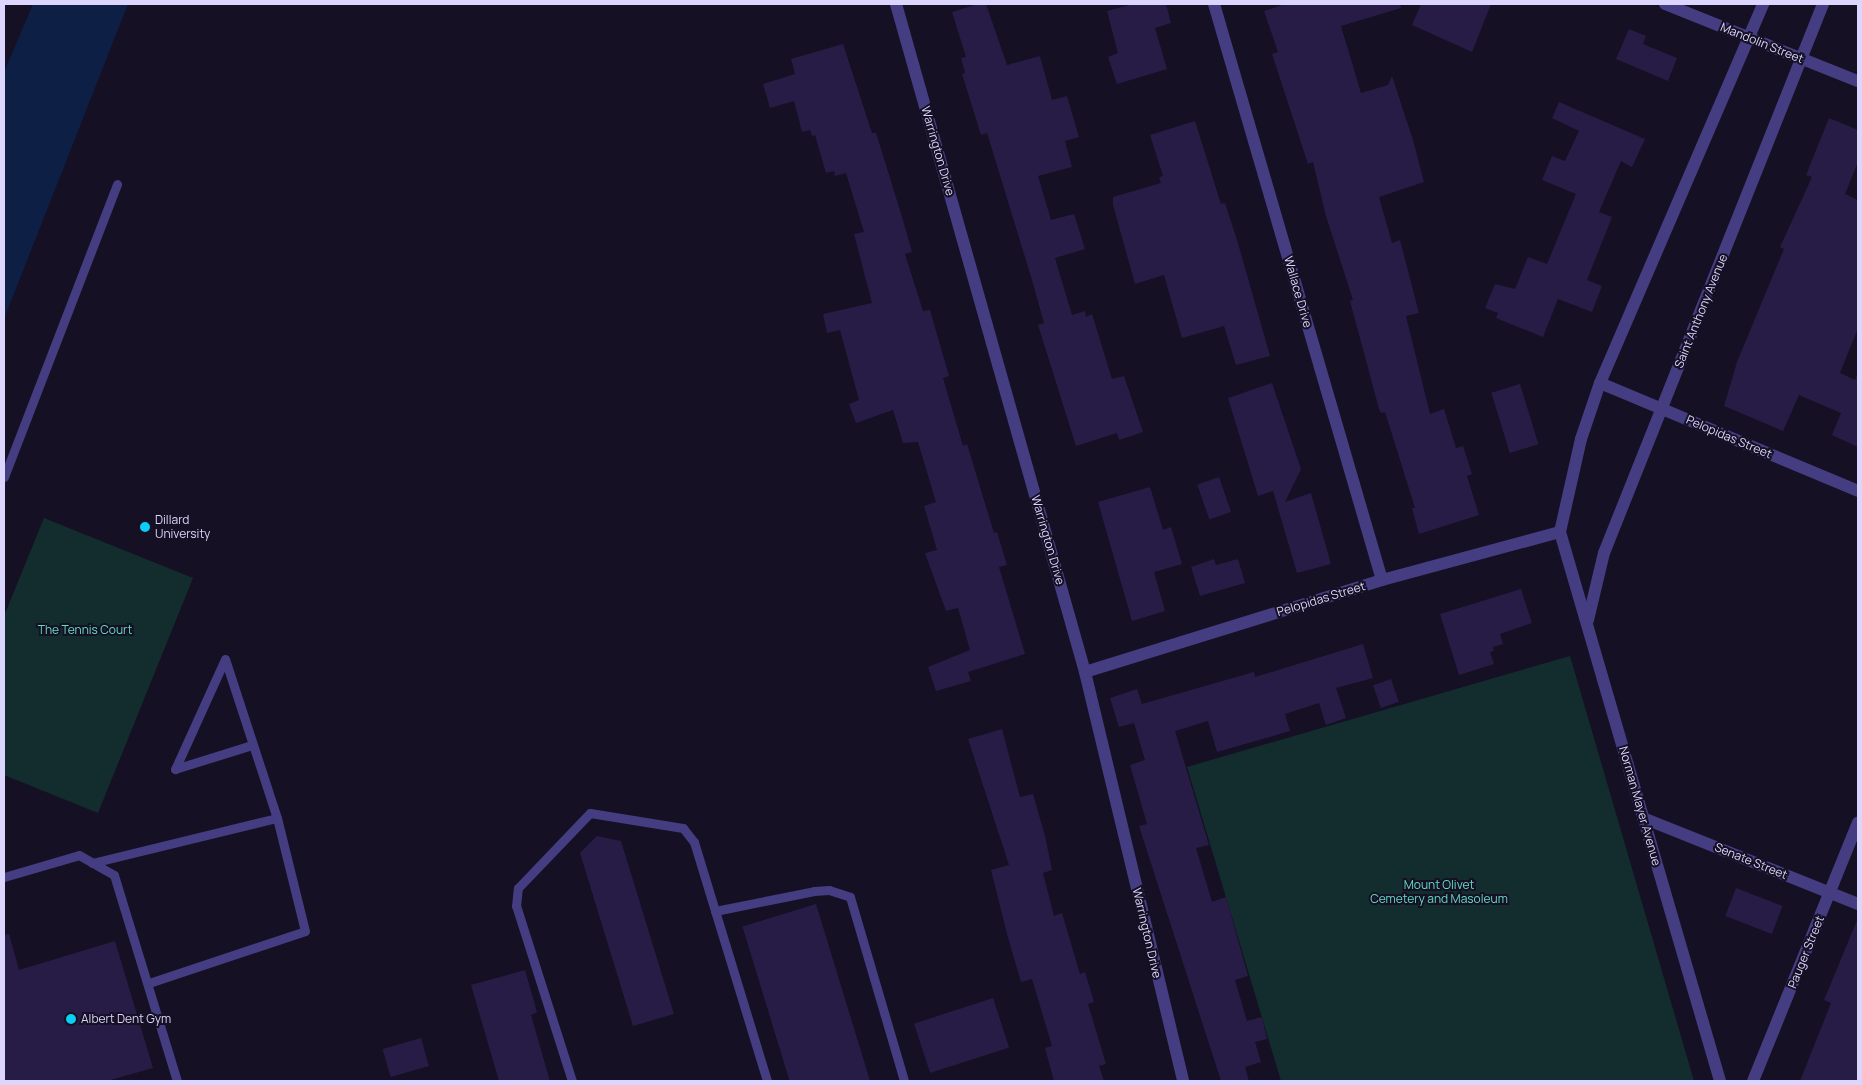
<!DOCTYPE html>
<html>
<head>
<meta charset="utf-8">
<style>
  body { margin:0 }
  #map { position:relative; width:1862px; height:1085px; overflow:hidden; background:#151024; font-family:Manrope,sans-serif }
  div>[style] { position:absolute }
  .green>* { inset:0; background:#132d2e }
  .water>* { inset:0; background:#0e1f45 }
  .building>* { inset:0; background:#271c45; transform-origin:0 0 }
  .lane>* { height:9px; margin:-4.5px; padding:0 4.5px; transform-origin:4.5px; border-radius:4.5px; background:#443d81 }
  .street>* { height:12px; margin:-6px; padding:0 6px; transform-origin:6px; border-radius:6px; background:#443d81 }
  .dots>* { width:14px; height:14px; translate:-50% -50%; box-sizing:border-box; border:2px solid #151024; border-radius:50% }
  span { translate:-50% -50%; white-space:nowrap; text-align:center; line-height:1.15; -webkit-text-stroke:4px #151024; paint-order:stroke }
  .street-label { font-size:12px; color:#dcd5fd }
  .poi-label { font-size:12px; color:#dcd5fd }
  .left { translate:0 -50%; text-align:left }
  .park-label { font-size:12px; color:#63dbc5 }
  .frame { position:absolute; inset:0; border:5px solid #dcd5fd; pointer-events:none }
</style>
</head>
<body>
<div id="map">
  <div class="green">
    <div style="clip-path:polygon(44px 518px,193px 578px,98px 813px,4px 775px,4px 616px)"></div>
    <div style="clip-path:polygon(1570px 656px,1694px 1081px,1281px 1081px,1187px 767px)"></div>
  </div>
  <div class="water">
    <div style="clip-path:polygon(33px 4px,128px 4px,4px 319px,4px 72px)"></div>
  </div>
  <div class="building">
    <div style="clip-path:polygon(978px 4px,986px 4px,1007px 65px,1040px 56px,1052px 100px,1067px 96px,1079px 137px,1065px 141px,1072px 167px,1038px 176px,1051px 220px,1074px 214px,1085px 249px,1055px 258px,1072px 315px,1085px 311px,1086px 317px,1092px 314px,1112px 379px,1124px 376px,1143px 432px,1119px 440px,1117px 433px,1076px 446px,1038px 325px,1044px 323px,1032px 280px,987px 133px,981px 135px,962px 74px,965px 73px,961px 58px,966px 57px,952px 12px)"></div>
    <div style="clip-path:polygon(1133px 4px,1166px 4px,1171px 23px,1155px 28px,1167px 69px,1117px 84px,1108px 57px,1118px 53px,1107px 11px)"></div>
    <div style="clip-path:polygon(1285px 4px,1400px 4px,1401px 8px,1341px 26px,1361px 93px,1388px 85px,1392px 76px,1413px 140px,1424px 182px,1379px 197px,1392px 243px,1400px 240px,1419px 313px,1406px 316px,1430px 414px,1444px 409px,1456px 448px,1463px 446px,1472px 474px,1467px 476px,1479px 515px,1419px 534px,1412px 508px,1415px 508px,1385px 412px,1381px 413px,1379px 409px,1350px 301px,1353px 300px,1326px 216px,1313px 162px,1308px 164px,1272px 54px,1278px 52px,1264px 11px)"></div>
    <div style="clip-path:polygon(1421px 4px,1491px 4px,1472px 52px,1412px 25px)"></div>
    <div style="clip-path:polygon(1629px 29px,1646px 36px,1643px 44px,1677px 58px,1668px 81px,1616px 59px)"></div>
    <div style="clip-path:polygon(843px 44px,872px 133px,876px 133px,903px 220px,912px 252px,905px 254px,923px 311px,930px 310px,949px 376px,943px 378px,963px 446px,967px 444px,994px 533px,997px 532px,1007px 565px,999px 567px,1025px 654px,968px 672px,971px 681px,936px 691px,928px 667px,970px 650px,958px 608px,946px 611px,925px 553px,937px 550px,924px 506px,936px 502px,918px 442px,903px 443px,893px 410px,856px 423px,849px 404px,859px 400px,840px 330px,827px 333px,823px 314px,872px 303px,854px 234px,864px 232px,846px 173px,835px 176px,834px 171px,826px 173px,815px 135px,812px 136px,810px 130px,802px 132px,794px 101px,770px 108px,763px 84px,795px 74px,791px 59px)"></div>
    <div style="clip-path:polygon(1559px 102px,1645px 139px,1632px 167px,1621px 161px,1599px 212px,1612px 217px,1587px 280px,1602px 286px,1592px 312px,1558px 299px,1543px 337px,1496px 318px,1498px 313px,1485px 308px,1495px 284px,1515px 289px,1528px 257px,1547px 264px,1576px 194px,1542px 180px,1552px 156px,1565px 161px,1579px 131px,1552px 118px)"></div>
    <div style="clip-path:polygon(1829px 118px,1858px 130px,1858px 162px,1845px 194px,1858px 200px,1858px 328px,1840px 373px,1855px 380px,1858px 373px,1858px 447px,1832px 435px,1841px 413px,1799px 395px,1783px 431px,1724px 406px,1737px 362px,1784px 249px,1780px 247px,1812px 177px,1806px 175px)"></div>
    <div style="clip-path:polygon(1195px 121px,1221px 204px,1225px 203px,1238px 243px,1270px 356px,1236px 365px,1224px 326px,1182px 338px,1164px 275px,1135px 284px,1113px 205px,1113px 197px,1161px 183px,1159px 177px,1163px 176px,1150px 135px)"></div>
    <div style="clip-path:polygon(1272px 383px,1301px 469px,1285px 502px,1311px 493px,1331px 564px,1297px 573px,1273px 491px,1258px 496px,1228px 398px)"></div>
    <div style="left:1520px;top:384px;width:63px;height:30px;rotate:73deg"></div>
    <div style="left:1219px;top:477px;width:37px;height:23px;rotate:71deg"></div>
    <div style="clip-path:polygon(1150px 487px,1163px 530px,1171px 527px,1182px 564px,1154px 572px,1165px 611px,1132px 621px,1098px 502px)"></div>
    <div style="clip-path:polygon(1214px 559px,1216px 565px,1238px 559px,1245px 583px,1200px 596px,1191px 567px)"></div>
    <div style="clip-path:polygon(1521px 589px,1532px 623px,1500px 634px,1503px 644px,1493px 647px,1494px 651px,1490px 652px,1494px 664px,1459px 675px,1440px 614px)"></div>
    <div style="clip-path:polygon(1363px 644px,1373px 678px,1336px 688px,1346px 718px,1326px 725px,1319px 703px,1285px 714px,1290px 731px,1217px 752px,1208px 721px,1175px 731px,1209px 845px,1196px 848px,1212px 902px,1226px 897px,1248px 976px,1235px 980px,1247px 1021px,1262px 1017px,1267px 1039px,1255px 1042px,1261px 1062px,1245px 1067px,1249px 1081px,1221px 1081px,1139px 826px,1147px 824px,1130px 765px,1145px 760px,1134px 723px,1119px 727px,1110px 698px,1137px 689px,1142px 704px,1254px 672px,1255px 677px)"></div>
    <div style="left:1391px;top:679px;width:24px;height:19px;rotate:71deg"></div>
    <div style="clip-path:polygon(1002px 729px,1020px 797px,1033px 794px,1045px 836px,1052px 870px,1043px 873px,1054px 916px,1062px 913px,1080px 974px,1085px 972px,1094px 1002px,1088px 1004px,1106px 1064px,1099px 1066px,1104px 1081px,1054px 1081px,1045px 1048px,1052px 1046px,1032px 979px,1021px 982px,1007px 934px,991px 870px,1009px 865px,968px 739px)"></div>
    <div style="clip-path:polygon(597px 836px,621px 841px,674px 1014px,633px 1026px,580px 853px)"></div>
    <div style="left:1736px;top:888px;width:50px;height:30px;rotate:21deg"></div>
    <div style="left:816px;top:904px;width:185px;height:77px;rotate:73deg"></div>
    <div style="clip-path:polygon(1858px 918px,1858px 1081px,1800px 1081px,1831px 1003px,1824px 1000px)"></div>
    <div style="clip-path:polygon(9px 934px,19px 970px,115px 941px,153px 1068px,107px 1081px,4px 1081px,4px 935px)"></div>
    <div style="clip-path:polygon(525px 970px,537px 1012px,531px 1015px,550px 1081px,499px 1081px,471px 985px)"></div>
    <div style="left:993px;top:998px;width:52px;height:83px;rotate:72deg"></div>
    <div style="left:421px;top:1038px;width:29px;height:40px;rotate:74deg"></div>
  </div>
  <div class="lane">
    <div style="left:4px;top:477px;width:314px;rotate:-68.9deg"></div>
    <div style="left:92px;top:863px;width:190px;rotate:-13.7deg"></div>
    <div style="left:277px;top:818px;width:167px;rotate:-108.1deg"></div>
    <div style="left:225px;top:659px;width:121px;rotate:114.4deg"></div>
    <div style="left:175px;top:769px;width:81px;rotate:-17.3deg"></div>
    <div style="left:4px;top:877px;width:78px;rotate:-16.3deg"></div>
    <div style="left:79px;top:855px;width:40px;rotate:29.7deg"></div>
    <div style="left:114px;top:875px;width:215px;rotate:73deg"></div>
    <div style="left:715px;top:911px;width:101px;rotate:-11.4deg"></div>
    <div style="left:814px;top:891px;width:15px;rotate:-4deg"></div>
    <div style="left:829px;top:890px;width:22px;rotate:18deg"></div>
    <div style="left:850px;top:897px;width:192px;rotate:73.6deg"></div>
    <div style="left:149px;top:983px;width:164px;rotate:-18.4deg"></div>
    <div style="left:305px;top:931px;width:116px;rotate:-103.9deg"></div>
    <div style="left:572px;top:1081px;width:184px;rotate:-107.7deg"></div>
    <div style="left:516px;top:906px;width:18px;rotate:-84deg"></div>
    <div style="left:518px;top:888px;width:104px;rotate:-46.2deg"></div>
    <div style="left:590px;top:813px;width:94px;rotate:9.2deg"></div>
    <div style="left:683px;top:828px;width:18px;rotate:52deg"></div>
    <div style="left:694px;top:842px;width:250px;rotate:73deg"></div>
  </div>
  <div class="street">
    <div style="left:896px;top:4px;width:694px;rotate:74.2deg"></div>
    <div style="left:1085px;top:672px;width:421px;rotate:76.5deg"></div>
    <div style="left:1214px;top:4px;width:600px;rotate:73.74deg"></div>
    <div style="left:1665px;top:4px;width:208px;rotate:21.8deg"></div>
    <div style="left:1600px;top:383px;width:280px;rotate:22.7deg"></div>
    <div style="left:1560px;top:532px;width:572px;rotate:73.75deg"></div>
    <div style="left:1560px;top:532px;width:95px;rotate:-77.3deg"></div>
    <div style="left:1581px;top:439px;width:59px;rotate:-71.3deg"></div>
    <div style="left:1600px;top:383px;width:413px;rotate:-66.7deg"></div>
    <div style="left:1588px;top:620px;width:69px;rotate:-76.6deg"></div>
    <div style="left:1604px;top:553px;width:591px;rotate:-68.25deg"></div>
    <div style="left:1085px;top:672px;width:311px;rotate:-17.2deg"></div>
    <div style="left:1382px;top:580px;width:184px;rotate:-15.1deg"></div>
    <div style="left:1643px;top:818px;width:232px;rotate:21.8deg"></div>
    <div style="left:1753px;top:1081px;width:279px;rotate:-67.9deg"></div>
  </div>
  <div class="dots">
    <div style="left:145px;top:527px;background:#0acef4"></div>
    <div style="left:71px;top:1019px;background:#0acef4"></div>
  </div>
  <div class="street-label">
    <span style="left:1762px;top:43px;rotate:22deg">Mandolin Street</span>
    <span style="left:938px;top:151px;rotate:74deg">Warrington Drive</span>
    <span style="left:1298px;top:292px;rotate:74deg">Wallace Drive</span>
    <span style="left:1701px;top:311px;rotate:-68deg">Saint Anthony Avenue</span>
    <span style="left:1729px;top:437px;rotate:23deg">Pelopidas Street</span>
    <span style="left:1048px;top:540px;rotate:74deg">Warrington Drive</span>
    <span style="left:1321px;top:599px;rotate:-17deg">Pelopidas Street</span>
    <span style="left:1640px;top:806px;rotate:74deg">Norman Mayer Avenue</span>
    <span style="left:1751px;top:861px;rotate:22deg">Senate Street</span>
    <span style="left:1147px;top:933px;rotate:77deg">Warrington Drive</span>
    <span style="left:1806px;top:952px;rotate:-68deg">Pauger Street</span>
  </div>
  <div class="poi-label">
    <span class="left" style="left:155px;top:527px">Dillard<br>University</span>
    <span class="left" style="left:81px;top:1019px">Albert Dent Gym</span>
  </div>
  <div class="park-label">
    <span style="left:85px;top:630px">The Tennis Court</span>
    <span style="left:1439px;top:892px">Mount Olivet<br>Cemetery and Masoleum</span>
  </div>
  <div class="frame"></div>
</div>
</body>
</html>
